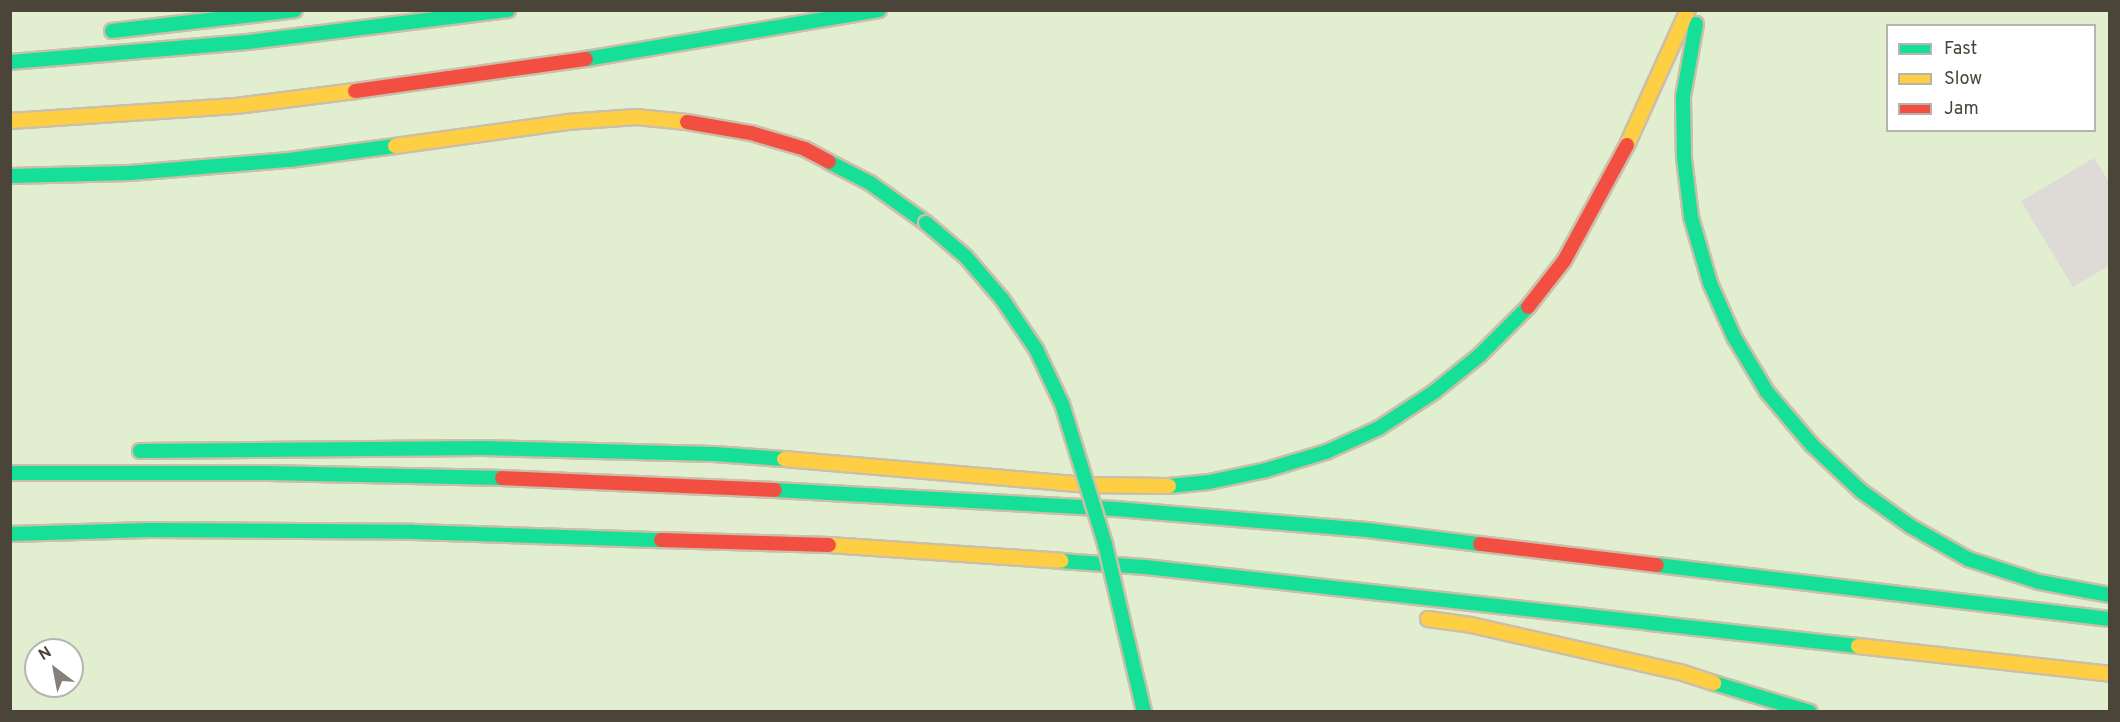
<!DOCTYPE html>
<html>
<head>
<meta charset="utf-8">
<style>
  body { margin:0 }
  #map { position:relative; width:2120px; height:722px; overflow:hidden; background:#f4f2ee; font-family:Overpass,sans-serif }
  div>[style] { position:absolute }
  .green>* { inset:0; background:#e1eecf }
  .building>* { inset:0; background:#dedbd6 }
  .roads { filter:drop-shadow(2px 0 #ccbfa9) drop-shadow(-2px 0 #ccbfa9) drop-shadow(0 2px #ccbfa9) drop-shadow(0 -2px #ccbfa9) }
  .fast>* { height:14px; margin:-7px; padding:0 7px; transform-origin:7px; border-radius:7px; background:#16e098 }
  .slow>* { height:14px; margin:-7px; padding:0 7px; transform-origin:7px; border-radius:7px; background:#ffcf43 }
  .jam>* { height:14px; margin:-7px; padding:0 7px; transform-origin:7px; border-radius:7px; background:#f24e42 }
  .bridges { filter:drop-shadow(2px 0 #ccbfa9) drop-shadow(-2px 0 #ccbfa9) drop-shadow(0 2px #ccbfa9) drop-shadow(0 -2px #ccbfa9) }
  .fast-bridge>* { height:14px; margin:-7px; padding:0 7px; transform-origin:7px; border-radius:7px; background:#16e098 }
  span { translate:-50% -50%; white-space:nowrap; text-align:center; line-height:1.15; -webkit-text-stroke:4.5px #fff; paint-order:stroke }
  .frame { position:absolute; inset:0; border:12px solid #4b4439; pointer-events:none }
  .legend { position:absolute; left:1886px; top:24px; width:210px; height:108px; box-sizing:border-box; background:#fff; border:2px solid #b7b4b0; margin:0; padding:8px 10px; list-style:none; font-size:18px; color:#4b4439 }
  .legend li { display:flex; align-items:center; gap:12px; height:30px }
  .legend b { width:30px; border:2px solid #b7b4b0 }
  .north { position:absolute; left:24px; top:638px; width:60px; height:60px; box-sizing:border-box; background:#fff; border:2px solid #b7b4b0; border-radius:50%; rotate:328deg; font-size:16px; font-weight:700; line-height:24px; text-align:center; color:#4b4439 }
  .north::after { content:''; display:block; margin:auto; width:21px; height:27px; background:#868178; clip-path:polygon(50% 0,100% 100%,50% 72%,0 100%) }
</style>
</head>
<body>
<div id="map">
  <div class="green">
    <div style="clip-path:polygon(evenodd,11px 11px,2109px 11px,2109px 711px,11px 711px,11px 11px,1888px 26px,2094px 26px,2094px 130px,1888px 130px,1888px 26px,11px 11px,36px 650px,72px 650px,72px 686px,36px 686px,36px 650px)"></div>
  </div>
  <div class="building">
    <div style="clip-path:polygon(2094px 158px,2110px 183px,2110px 265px,2073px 287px,2021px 201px)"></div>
  </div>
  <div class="roads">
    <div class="fast">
      <div style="left:1696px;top:24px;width:74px;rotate:100.1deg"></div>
      <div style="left:1683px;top:97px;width:61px;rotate:89.1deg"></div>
      <div style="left:1684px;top:158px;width:59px;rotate:83.2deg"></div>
      <div style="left:1691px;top:217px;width:69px;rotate:73.9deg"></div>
      <div style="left:1710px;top:283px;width:59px;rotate:66deg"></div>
      <div style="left:1734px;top:337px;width:64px;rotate:59deg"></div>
      <div style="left:1767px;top:392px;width:70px;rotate:49.7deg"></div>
      <div style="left:1812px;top:445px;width:67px;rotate:43.2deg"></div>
      <div style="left:1861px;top:491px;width:60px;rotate:35.5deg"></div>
      <div style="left:1910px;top:526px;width:67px;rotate:29.6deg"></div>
      <div style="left:1968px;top:559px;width:75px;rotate:17.9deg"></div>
      <div style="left:2039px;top:582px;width:72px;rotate:10.4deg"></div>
      <div style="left:112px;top:31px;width:184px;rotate:-6.5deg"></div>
      <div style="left:586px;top:59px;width:297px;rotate:-9.5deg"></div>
      <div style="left:10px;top:62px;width:239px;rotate:-4.8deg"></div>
      <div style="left:248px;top:42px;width:262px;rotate:-7deg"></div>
      <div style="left:829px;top:162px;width:46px;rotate:27.1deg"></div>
      <div style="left:870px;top:183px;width:69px;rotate:35.5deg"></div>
      <div style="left:10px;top:176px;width:120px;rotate:-1.4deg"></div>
      <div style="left:130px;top:173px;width:160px;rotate:-4.7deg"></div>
      <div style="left:289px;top:160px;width:107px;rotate:-7.5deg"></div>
      <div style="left:140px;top:451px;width:343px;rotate:-0.5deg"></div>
      <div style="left:483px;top:448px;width:231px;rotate:1.5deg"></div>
      <div style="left:714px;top:454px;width:70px;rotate:4.1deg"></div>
      <div style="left:10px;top:473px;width:258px"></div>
      <div style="left:268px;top:473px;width:234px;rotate:1.2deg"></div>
      <div style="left:1169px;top:486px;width:40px;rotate:-5.7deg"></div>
      <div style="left:1209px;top:482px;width:58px;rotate:-11.9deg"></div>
      <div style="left:1266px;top:470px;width:63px;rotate:-16.7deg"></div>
      <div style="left:1326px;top:452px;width:58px;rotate:-24.4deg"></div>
      <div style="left:1379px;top:428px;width:66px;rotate:-33.2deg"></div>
      <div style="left:1434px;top:392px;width:59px;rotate:-38.8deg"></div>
      <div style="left:1480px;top:355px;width:68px;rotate:-45deg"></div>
      <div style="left:775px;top:490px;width:342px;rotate:3.2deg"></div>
      <div style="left:1116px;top:509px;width:252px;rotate:4.8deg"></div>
      <div style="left:1367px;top:530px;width:114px;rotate:7.1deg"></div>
      <div style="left:10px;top:534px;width:140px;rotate:-1.6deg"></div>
      <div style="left:150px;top:530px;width:264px;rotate:0.4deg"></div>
      <div style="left:414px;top:532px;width:247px;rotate:1.9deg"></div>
      <div style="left:1061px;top:561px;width:84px;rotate:4.1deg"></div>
      <div style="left:1145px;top:567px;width:717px;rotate:6.32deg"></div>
      <div style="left:1657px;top:565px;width:456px;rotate:6.8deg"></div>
      <div style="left:1714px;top:683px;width:100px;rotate:16.8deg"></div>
    </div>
    <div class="slow">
      <div style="left:10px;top:121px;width:226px;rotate:-3.8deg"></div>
      <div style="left:236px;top:106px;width:120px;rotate:-7.2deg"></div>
      <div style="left:1627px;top:145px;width:148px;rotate:-65.7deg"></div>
      <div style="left:395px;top:146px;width:174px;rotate:-7.9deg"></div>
      <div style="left:567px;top:122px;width:69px;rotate:-4.1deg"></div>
      <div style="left:636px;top:117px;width:51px;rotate:5.6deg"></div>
      <div style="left:784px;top:459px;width:306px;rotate:4.9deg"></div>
      <div style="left:1089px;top:485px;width:80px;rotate:0.7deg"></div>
      <div style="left:829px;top:545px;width:233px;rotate:3.9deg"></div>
      <div style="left:1428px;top:619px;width:43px;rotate:7.9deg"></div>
      <div style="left:1471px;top:625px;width:214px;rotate:12.7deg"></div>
      <div style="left:1680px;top:672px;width:36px;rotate:18deg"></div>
      <div style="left:1858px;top:646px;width:254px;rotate:6.3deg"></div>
    </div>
    <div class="jam">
      <div style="left:355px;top:91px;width:233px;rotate:-7.9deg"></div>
      <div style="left:687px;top:122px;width:65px;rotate:9.8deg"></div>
      <div style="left:751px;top:133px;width:56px;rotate:16.5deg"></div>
      <div style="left:805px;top:149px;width:27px;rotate:28deg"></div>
      <div style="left:1528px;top:307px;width:58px;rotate:-52deg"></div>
      <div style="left:1564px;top:261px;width:132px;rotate:-61.5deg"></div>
      <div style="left:502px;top:478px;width:273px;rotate:2.5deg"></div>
      <div style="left:661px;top:540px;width:168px;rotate:1.7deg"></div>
      <div style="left:1480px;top:544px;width:178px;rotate:6.8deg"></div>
    </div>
  </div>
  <div class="bridges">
    <div class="fast-bridge">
      <div style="left:926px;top:223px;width:52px;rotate:40.4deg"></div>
      <div style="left:966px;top:257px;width:55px;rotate:49.4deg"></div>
      <div style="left:1002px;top:299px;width:60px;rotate:55.8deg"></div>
      <div style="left:1036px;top:349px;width:61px;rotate:64.7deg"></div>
      <div style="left:1062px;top:404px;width:146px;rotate:72.9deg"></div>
      <div style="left:1105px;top:544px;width:172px;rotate:76.9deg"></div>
    </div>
  </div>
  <div class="frame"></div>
  <ul class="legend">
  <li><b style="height:8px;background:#16e098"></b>Fast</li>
  <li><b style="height:8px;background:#ffcf43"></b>Slow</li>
  <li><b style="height:8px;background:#f24e42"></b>Jam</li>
  </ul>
  <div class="north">N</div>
</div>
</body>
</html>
